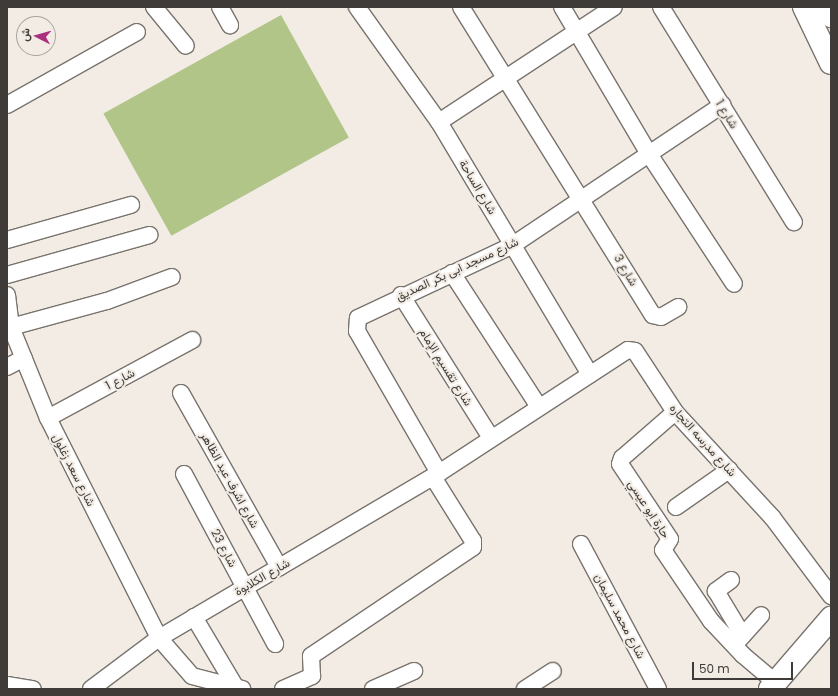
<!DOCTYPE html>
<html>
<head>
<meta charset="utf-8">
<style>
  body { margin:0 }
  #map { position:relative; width:838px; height:696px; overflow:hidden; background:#f2ece5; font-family:Poppins,Vazirmatn,sans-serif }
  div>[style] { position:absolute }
  .green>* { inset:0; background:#b1c589; transform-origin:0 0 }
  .roads { filter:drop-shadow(1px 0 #79736d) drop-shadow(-1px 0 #79736d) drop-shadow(0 1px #79736d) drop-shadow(0 -1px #79736d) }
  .street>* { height:16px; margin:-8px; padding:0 8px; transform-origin:8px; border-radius:8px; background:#fff }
  .secondary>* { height:22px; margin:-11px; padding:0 11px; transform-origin:11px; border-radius:11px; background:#fff }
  span { translate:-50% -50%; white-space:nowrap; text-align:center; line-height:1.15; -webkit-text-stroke:4px #f2ece5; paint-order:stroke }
  .street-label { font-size:12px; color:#3e3b38 }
  .frame { position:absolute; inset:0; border:8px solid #3e3b38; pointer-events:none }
  .north { position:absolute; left:16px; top:16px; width:40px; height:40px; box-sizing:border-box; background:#f2ece5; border:1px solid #aaa5a0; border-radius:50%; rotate:276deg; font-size:11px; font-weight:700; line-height:16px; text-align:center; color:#3e3b38 }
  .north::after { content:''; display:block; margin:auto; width:14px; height:18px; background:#ac2f80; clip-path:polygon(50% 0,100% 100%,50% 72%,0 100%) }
  .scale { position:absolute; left:692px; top:662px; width:101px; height:18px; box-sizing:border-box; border:2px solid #3e3b38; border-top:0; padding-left:5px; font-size:12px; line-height:14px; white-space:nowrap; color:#3e3b38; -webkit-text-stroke:3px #f2ece5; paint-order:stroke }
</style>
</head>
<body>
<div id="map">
  <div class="green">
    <div style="left:281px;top:15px;width:140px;height:203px;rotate:61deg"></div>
  </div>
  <div class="roads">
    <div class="street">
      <div style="left:154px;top:7px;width:50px;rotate:50.6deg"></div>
      <div style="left:220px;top:7px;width:21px;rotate:61deg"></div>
      <div style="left:357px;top:7px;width:141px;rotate:54.5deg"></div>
      <div style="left:439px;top:122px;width:294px;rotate:59.1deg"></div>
      <div style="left:461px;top:7px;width:363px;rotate:58.1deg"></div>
      <div style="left:653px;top:315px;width:8px;rotate:14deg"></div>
      <div style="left:661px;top:317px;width:20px;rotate:-30deg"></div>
      <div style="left:562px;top:7px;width:171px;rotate:59.4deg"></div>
      <div style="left:649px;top:154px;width:155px;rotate:56.8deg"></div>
      <div style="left:661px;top:7px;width:253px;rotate:58.3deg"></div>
      <div style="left:7px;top:105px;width:149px;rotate:-29.3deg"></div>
      <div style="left:439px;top:122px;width:209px;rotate:-33.3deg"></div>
      <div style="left:7px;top:240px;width:129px;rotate:-15.8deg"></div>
      <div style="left:452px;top:273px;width:160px;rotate:57deg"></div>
      <div style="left:7px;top:275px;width:148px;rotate:-15.7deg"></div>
      <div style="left:7px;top:295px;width:32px;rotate:83deg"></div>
      <div style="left:11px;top:327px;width:98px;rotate:67.9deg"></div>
      <div style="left:48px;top:418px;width:246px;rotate:63.2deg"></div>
      <div style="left:159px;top:638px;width:50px;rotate:49deg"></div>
      <div style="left:192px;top:676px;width:52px;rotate:14.6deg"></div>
      <div style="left:401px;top:295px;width:169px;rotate:57.8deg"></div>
      <div style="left:11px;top:327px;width:99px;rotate:-15.2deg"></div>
      <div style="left:107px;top:301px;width:69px;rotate:-20.3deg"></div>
      <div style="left:7px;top:367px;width:19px;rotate:-28deg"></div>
      <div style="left:181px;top:393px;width:200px;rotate:60.6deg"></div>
      <div style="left:675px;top:412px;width:70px;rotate:139deg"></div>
      <div style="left:622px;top:458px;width:6px;rotate:108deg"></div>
      <div style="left:620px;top:464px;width:90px;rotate:56.3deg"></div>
      <div style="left:670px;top:539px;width:13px;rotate:122deg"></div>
      <div style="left:663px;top:550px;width:86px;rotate:55.9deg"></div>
      <div style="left:711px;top:621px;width:47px;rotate:46.7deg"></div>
      <div style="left:743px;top:655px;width:42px;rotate:40.2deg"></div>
      <div style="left:48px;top:418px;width:164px;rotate:-28.4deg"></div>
      <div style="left:439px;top:473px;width:164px;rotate:-120deg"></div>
      <div style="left:357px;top:331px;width:13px;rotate:-86deg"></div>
      <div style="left:358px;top:318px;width:171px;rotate:-25.2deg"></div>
      <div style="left:513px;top:245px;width:252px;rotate:-33.8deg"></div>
      <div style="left:184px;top:474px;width:193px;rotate:61.8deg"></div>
      <div style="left:676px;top:507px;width:65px;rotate:-34.9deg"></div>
      <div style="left:581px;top:544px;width:164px;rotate:62deg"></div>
      <div style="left:731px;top:580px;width:19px;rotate:144deg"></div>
      <div style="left:716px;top:591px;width:52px;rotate:59deg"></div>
      <div style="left:194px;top:617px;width:80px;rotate:59.3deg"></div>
      <div style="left:737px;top:642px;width:36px;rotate:-48deg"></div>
      <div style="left:7px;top:685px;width:26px;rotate:9deg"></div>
      <div style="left:91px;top:689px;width:85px;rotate:-36.9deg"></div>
      <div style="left:159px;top:638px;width:325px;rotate:-30.5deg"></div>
      <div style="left:439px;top:473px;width:225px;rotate:-33.1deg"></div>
      <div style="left:628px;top:350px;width:7px;rotate:8deg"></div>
      <div style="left:635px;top:351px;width:73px;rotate:56.7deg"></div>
      <div style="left:675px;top:412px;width:143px;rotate:47.3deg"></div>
      <div style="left:772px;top:517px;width:99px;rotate:53.2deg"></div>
      <div style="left:283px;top:689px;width:32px;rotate:-24deg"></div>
      <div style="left:312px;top:676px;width:20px;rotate:-93deg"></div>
      <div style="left:311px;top:656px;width:195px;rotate:-33.9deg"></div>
      <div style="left:473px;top:547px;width:6px;rotate:-90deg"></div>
      <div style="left:473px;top:541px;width:75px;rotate:-122deg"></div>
      <div style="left:373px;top:689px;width:45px;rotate:-23.7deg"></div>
      <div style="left:525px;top:689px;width:33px;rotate:-33deg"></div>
    </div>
    <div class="secondary">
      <div style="left:804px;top:7px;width:62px;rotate:64.3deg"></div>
      <div style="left:827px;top:7px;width:10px;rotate:66deg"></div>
      <div style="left:770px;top:689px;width:94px;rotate:-49.3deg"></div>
    </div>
  </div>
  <div class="street-label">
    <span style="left:727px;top:114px;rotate:58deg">شارع 1</span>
    <span style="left:478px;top:187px;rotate:59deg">شارع الساحة</span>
    <span style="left:457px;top:269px;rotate:-25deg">شارع مسجد ابى بكر الصديق</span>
    <span style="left:626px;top:270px;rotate:59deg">شارع 3</span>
    <span style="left:446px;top:367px;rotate:58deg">شارع تقسيم الإمام</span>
    <span style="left:120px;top:379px;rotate:-28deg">شارع 1</span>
    <span style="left:703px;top:440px;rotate:48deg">شارع مدرسه التجاره</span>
    <span style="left:74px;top:470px;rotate:63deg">شارع سعد زغلول</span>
    <span style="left:230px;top:480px;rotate:61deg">شارع اشرف عبد الظاهر</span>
    <span style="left:649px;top:509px;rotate:57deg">حارة ابو عيسي</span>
    <span style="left:224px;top:548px;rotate:62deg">شارع 23</span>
    <span style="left:262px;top:577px;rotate:-30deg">شارع الكلابوة</span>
    <span style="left:620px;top:616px;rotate:62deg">شارع محمد سليمان</span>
  </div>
  <div class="frame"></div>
  <div class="north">ش</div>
  <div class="scale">50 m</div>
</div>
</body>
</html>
